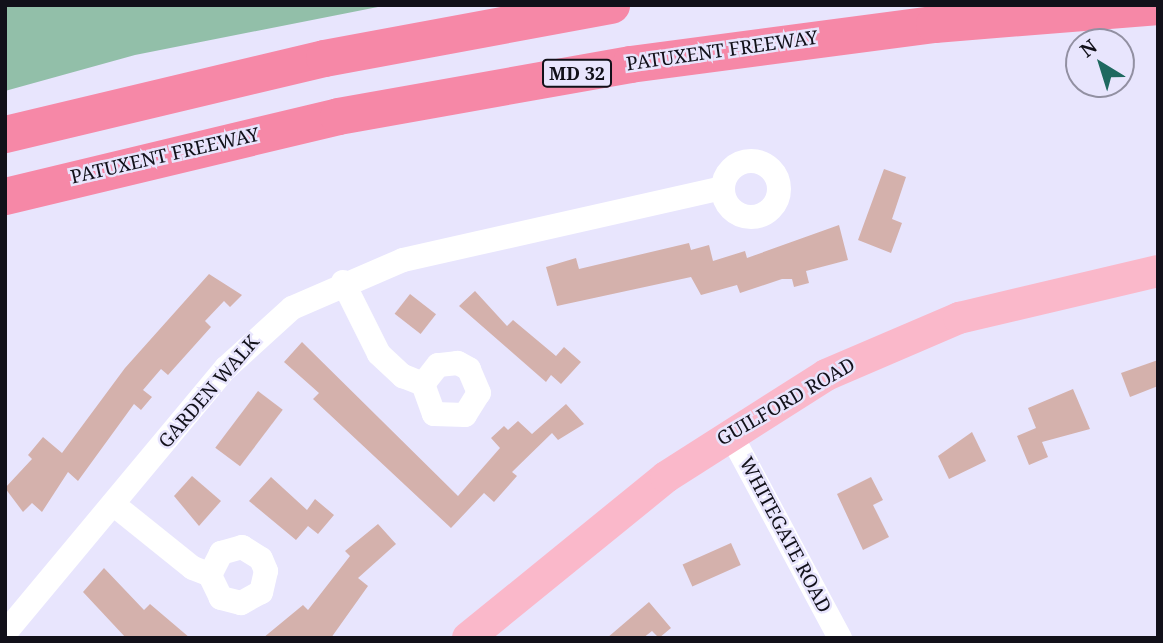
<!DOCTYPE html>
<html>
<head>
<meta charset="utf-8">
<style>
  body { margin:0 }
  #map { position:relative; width:1163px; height:643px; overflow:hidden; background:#e8e5fd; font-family:"Noto Serif",serif }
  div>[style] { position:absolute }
  .forest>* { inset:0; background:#92bfa9 }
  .building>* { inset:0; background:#d4b1ac; transform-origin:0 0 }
  .minor>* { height:24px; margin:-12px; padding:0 12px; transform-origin:12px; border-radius:12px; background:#fff }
  .minor>.ring { margin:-12px; padding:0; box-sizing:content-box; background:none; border:24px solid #fff; border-radius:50% }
  .major>* { height:32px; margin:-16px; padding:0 16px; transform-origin:16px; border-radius:16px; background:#fab8ca }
  .highway>* { height:37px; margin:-18.5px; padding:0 18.5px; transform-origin:18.5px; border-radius:18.5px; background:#f688a7 }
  span { translate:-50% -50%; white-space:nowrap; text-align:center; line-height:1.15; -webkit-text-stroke:5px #e8e5fd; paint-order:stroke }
  .shield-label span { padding:2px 5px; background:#e8e5fd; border:2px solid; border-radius:5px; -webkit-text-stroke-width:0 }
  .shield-label { font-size:18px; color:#111019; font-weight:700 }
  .street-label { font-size:19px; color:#111019 }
  .frame { position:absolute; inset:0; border:7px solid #111019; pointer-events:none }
  .north { position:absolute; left:1065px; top:28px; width:70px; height:70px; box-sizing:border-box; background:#e8e5fd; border:2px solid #9290a2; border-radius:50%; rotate:322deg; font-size:19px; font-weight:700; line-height:28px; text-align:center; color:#111019 }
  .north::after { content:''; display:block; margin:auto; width:24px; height:32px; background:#1f6960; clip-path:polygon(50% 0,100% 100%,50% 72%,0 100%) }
</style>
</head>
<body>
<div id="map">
  <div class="forest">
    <div style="clip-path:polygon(5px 5px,388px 5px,135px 55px,5px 91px)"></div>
  </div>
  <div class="building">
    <div style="clip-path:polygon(884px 169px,906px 177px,892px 219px,902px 223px,891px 253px,858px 240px)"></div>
    <div style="clip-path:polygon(839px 225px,848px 260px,806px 271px,809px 283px,794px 287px,792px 279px,782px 279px,740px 293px,737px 285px,701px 295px,691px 277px,557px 306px,546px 267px,576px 258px,579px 269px,689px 243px,691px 250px,709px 245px,713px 261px,745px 251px,747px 258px)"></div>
    <div style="clip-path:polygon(209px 274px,242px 295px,230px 307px,224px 301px,205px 321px,211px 327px,168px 375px,161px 369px,143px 390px,152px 397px,141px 410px,134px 404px,78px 481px,68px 472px,42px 512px,32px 503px,23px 512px,5px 488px,32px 459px,28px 455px,43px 437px,62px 453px,125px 368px)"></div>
    <div style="clip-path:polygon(475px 291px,507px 326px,513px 320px,556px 356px,564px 347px,581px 362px,561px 384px,551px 375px,546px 382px,459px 306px)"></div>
    <div style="left:410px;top:294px;width:33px;height:25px;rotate:38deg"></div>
    <div style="clip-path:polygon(302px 342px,458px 496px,500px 448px,491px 438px,504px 426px,508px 430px,518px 421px,532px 434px,566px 404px,584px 424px,558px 440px,552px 433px,512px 472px,517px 476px,494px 502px,484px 493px,451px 528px,313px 399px,319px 393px,284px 362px)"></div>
    <div style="clip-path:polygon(1158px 360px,1158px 386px,1130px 397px,1121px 373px)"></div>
    <div style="clip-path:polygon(1073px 389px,1090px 429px,1042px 442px,1048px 457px,1029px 465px,1017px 436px,1036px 428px,1028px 408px)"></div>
    <div style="left:258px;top:391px;width:31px;height:71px;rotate:37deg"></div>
    <div style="clip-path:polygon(972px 432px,986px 461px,949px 479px,938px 456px)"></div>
    <div style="clip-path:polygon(192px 476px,221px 501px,199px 526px,174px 496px)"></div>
    <div style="clip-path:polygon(271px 477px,307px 510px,315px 499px,334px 515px,318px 534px,308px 526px,296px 540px,249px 501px)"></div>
    <div style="clip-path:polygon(871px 477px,883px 500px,873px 505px,889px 537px,863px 550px,837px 494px)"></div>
    <div style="clip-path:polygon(378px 524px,396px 544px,358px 578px,368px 586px,331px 638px,263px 638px,303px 605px,308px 610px,350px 556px,345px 551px)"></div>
    <div style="left:731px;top:543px;width:24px;height:53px;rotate:66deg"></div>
    <div style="clip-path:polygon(104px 568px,144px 610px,150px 604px,190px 638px,126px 638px,83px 592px)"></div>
    <div style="clip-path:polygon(649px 602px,671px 628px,659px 638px,652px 631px,643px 638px,607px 638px)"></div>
  </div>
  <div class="minor">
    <div class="ring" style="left:723px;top:161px;width:32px;height:32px"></div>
    <div style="left:343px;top:282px;width:80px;rotate:63.4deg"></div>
    <div style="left:379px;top:354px;width:33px;rotate:43deg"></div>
    <div style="left:403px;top:376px;width:22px;rotate:22deg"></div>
    <div style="left:423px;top:384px;width:32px;rotate:70deg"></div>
    <div style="left:434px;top:414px;width:31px;rotate:2deg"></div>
    <div style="left:465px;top:415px;width:26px;rotate:-58deg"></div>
    <div style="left:479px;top:393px;width:26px;rotate:-113deg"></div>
    <div style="left:469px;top:369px;width:13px;rotate:-151deg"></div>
    <div style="left:458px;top:363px;width:20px;rotate:174deg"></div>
    <div style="left:438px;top:365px;width:24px;rotate:128deg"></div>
    <div style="left:730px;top:433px;width:233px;rotate:61.8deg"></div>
    <div style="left:113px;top:504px;width:102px;rotate:38.7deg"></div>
    <div style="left:193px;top:568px;width:18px;rotate:22deg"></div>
    <div style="left:210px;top:575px;width:25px;rotate:-63deg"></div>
    <div style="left:221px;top:553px;width:22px;rotate:-16deg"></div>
    <div style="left:242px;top:547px;width:22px;rotate:32deg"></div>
    <div style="left:261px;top:559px;width:13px;rotate:67deg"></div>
    <div style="left:266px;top:571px;width:22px;rotate:103deg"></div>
    <div style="left:261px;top:592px;width:23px;rotate:151deg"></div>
    <div style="left:241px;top:603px;width:21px;rotate:-166deg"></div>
    <div style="left:221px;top:598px;width:25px;rotate:-116deg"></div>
    <div style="left:5px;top:633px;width:345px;rotate:-50.2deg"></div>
    <div style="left:226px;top:368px;width:89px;rotate:-42.3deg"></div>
    <div style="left:292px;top:308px;width:121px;rotate:-23.4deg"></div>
    <div style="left:403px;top:260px;width:328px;rotate:-12.7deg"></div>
  </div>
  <div class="major">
    <div style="left:468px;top:638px;width:255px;rotate:-39.1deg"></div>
    <div style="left:666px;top:477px;width:190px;rotate:-32.5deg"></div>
    <div style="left:826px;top:375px;width:145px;rotate:-23.2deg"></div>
    <div style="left:959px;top:318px;width:204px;rotate:-13.3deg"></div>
  </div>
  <div class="highway">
    <div style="left:5px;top:134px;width:328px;rotate:-13.4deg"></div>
    <div style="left:324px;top:58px;width:292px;rotate:-10.5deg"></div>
    <div style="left:5px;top:196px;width:342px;rotate:-13.5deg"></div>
    <div style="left:338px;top:116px;width:297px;rotate:-10.1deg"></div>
    <div style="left:630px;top:64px;width:307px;rotate:-7.5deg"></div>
    <div style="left:934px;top:24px;width:225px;rotate:-4.6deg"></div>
  </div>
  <div class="shield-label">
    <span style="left:577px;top:73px">MD 32</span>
  </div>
  <div class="street-label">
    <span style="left:722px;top:51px;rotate:-8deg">PATUXENT FREEWAY</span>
    <span style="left:165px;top:156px;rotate:-13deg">PATUXENT FREEWAY</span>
    <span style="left:209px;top:392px;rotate:-49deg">GARDEN WALK</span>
    <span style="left:786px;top:402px;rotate:-30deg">GUILFORD ROAD</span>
    <span style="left:785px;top:535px;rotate:62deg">WHITEGATE ROAD</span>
  </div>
  <div class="frame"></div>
  <div class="north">N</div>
</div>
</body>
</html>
